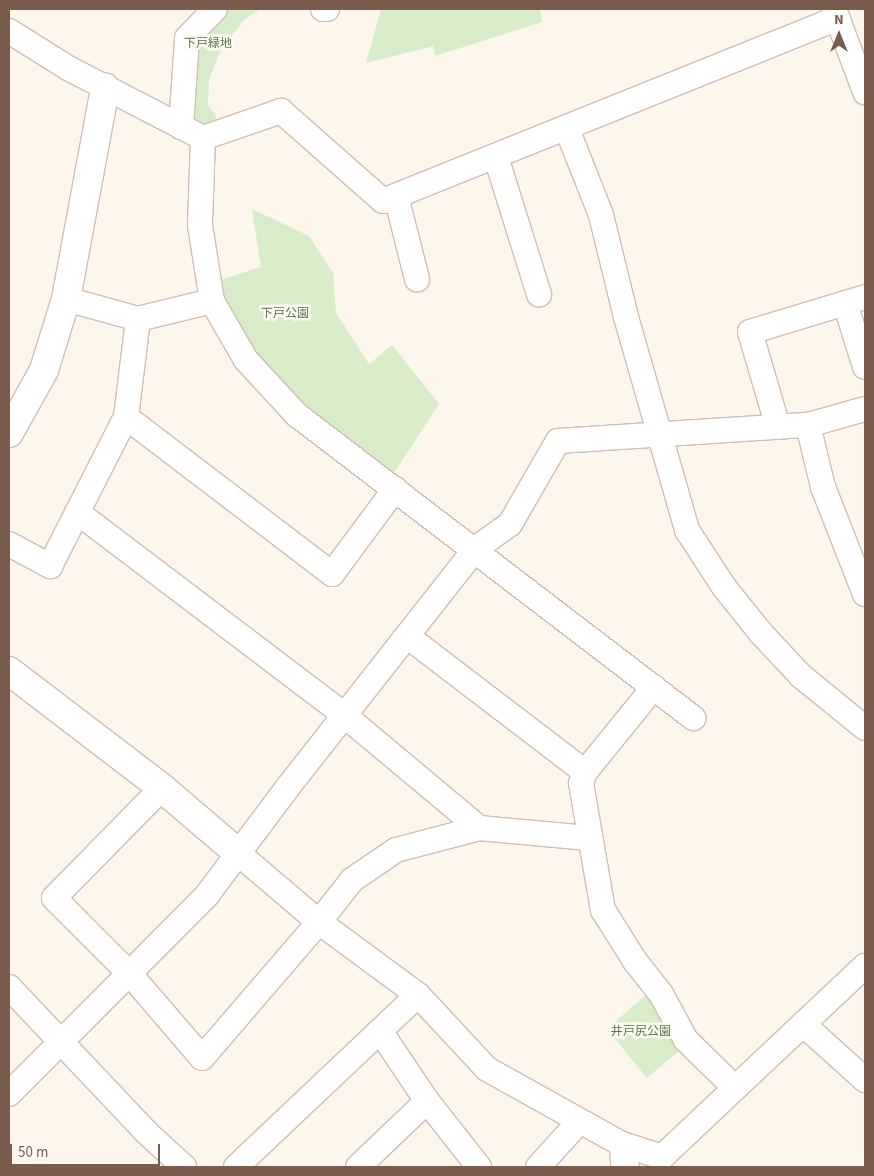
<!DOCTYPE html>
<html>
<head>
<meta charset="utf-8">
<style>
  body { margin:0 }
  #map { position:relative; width:874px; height:1176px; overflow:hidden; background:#fdf6ec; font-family:"Source Sans 3","Noto Sans JP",sans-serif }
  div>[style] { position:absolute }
  .green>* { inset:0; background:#d8ecc9 }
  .roads { filter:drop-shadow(1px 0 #d1beb0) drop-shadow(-1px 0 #d1beb0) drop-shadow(0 1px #d1beb0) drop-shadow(0 -1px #d1beb0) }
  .minor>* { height:24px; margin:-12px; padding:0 12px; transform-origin:12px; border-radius:12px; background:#fff }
  .tertiary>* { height:28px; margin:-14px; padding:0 14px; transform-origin:14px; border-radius:14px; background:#fff }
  span { translate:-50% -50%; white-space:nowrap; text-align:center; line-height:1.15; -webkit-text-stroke:5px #fffaf3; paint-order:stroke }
  .park-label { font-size:12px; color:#537a41 }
  .frame { position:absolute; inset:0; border:10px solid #7a5c4d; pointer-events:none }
  .north { position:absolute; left:814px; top:10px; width:50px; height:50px; -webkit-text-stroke:4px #fffaf3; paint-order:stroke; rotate:0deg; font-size:14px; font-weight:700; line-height:20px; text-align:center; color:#7a5c4d }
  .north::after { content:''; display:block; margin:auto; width:18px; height:22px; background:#7a5c4d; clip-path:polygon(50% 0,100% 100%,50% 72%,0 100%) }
  .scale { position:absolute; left:10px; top:1144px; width:150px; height:22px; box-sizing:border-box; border:2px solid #7a5c4d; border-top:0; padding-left:6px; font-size:15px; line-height:18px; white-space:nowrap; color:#7a5c4d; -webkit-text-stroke:4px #fffaf3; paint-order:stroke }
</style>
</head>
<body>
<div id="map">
  <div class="green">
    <div style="clip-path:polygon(221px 9px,260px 9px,244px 20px,222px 48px,209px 79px,208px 105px,216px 116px,215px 127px,186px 124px,193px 38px)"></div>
    <div style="clip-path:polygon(381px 9px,540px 9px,542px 22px,435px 56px,433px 46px,366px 63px)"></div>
    <div style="clip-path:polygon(252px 209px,309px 236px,333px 273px,336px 313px,369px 364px,392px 345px,439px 404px,392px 476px,300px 410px,250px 358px,217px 299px,220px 280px,261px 267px)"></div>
    <div style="clip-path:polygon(649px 992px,680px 1050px,647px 1078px,607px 1029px)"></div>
  </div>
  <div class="roads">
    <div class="minor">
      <div style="left:323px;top:9px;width:4px"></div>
      <div style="left:834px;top:9px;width:89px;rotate:69.5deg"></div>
      <div style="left:9px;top:31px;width:70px;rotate:32.1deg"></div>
      <div style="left:68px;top:68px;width:152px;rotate:27.4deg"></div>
      <div style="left:203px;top:138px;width:83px;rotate:-19.1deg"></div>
      <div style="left:281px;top:111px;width:136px;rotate:41.4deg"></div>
      <div style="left:383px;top:201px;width:490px;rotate:-21.9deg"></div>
      <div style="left:181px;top:127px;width:89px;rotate:-86.1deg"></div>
      <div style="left:187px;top:38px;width:40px;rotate:-46deg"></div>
      <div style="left:567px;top:129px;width:92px;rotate:68.4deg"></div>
      <div style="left:601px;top:215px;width:105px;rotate:76.2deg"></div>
      <div style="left:626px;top:317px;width:222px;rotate:74deg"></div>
      <div style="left:687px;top:530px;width:68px;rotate:57deg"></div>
      <div style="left:724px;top:587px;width:58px;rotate:51.3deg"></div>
      <div style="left:760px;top:632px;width:60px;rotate:47deg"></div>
      <div style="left:801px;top:676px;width:82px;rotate:39.1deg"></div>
      <div style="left:203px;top:138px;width:87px;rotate:92deg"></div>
      <div style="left:200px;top:225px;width:77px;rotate:81deg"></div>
      <div style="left:212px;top:301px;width:68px;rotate:60deg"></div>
      <div style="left:246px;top:360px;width:75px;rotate:47.2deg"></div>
      <div style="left:297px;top:415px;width:499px;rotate:37.4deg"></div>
      <div style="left:496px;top:157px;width:144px;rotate:72.6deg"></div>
      <div style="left:396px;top:196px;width:86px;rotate:75.8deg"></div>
      <div style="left:66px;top:299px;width:75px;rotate:15.5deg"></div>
      <div style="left:138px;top:319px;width:76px;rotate:-13.7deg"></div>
      <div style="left:845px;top:303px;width:67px;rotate:72.6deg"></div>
      <div style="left:126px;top:417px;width:259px;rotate:37.3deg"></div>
      <div style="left:332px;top:574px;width:106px;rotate:-53.5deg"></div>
      <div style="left:808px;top:425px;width:64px;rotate:76.4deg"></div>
      <div style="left:823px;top:487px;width:115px;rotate:68.6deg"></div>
      <div style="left:778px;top:427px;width:99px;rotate:-106.4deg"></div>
      <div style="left:750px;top:332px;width:120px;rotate:-16.9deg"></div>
      <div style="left:77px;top:512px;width:335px;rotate:37.2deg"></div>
      <div style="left:344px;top:715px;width:176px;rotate:39.9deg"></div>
      <div style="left:9px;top:544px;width:47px;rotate:28.2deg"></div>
      <div style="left:50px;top:566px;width:167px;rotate:-63deg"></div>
      <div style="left:126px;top:417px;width:99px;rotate:-83deg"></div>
      <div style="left:407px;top:636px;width:224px;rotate:37.4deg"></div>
      <div style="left:654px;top:687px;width:109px;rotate:129.1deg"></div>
      <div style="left:585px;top:772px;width:12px;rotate:110deg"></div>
      <div style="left:581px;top:783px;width:129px;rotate:80.2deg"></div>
      <div style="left:603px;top:910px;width:60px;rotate:57.9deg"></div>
      <div style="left:635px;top:961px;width:42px;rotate:51.8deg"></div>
      <div style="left:661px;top:994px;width:52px;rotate:61.5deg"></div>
      <div style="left:686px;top:1040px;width:67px;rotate:44.4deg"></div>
      <div style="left:162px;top:788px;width:154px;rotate:134.5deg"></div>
      <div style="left:54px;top:898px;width:106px;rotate:45deg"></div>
      <div style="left:129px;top:973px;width:112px;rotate:49.3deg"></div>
      <div style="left:202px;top:1058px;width:179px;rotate:-49.3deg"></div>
      <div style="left:319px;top:922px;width:123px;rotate:36.4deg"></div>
      <div style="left:418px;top:995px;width:101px;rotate:47deg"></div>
      <div style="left:487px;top:1069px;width:154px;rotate:29.1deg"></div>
      <div style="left:622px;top:1144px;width:42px;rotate:18deg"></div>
      <div style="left:662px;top:1157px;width:279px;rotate:-43.3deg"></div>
      <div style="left:239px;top:854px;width:105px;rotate:40.4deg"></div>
      <div style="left:319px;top:922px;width:53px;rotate:-51.8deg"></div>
      <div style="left:352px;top:880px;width:53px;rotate:-34.3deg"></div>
      <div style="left:396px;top:850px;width:86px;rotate:-14.8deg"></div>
      <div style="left:479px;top:828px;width:110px;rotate:5.2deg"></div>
      <div style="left:9px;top:987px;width:199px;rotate:46.6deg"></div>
      <div style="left:146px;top:1132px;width:52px;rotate:42.6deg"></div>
      <div style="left:803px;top:1024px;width:84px;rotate:42.1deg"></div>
      <div style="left:380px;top:1031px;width:84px;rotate:56.1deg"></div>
      <div style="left:427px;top:1101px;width:84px;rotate:51.8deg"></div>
      <div style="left:9px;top:1094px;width:281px;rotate:-45.1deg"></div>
      <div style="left:207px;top:895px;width:135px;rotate:-53.1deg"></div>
      <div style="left:288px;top:787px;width:303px;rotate:-51.8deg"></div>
      <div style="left:475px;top:549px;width:43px;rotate:-35.5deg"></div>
      <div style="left:510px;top:524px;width:96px;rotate:-60deg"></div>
      <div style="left:558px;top:441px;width:251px;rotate:-3.7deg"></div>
      <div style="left:808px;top:425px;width:59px;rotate:-15.7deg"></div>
      <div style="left:622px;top:1144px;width:18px;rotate:87deg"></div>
      <div style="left:623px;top:1162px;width:6px;rotate:51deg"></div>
      <div style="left:236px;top:1167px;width:250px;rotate:-43.4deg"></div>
      <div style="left:358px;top:1167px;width:95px;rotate:-43.7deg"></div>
      <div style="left:538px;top:1167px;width:61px;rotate:-47.7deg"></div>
    </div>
    <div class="tertiary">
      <div style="left:9px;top:433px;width:72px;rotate:-60.9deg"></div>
      <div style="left:44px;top:370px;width:74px;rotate:-72.8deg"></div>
      <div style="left:66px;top:299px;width:215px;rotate:-79.5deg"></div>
      <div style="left:9px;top:671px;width:193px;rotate:37.4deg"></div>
      <div style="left:162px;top:788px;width:101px;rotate:40.6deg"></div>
    </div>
  </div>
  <div class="park-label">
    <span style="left:208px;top:44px">下戸緑地</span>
    <span style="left:285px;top:314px">下戸公園</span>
    <span style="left:641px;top:1032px">井戸尻公園</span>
  </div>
  <div class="frame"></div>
  <div class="north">N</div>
  <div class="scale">50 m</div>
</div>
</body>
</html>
